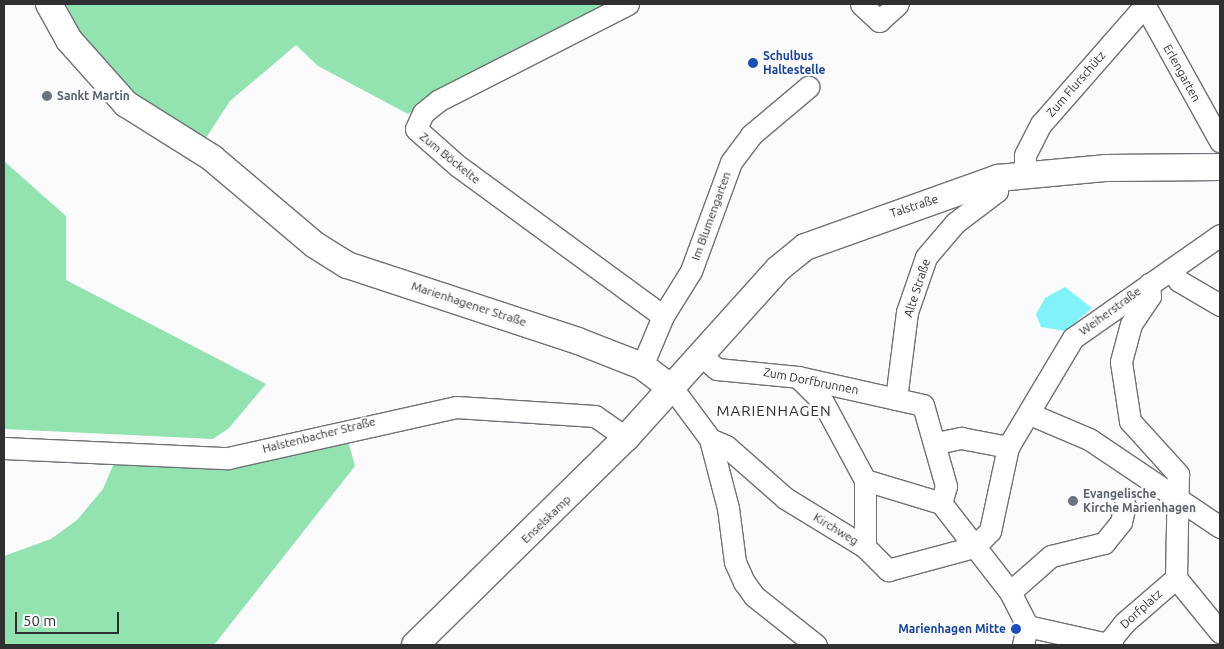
<!DOCTYPE html>
<html>
<head>
<meta charset="utf-8">
<style>
  body { margin:0 }
  #map { position:relative; width:1224px; height:649px; overflow:hidden; background:#fbfbfe; font-family:Ubuntu,sans-serif }
  div>[style] { position:absolute }
  .green>* { inset:0; background:#92e3af }
  .water>* { inset:0; background:#82f2f9 }
  .roads { filter:drop-shadow(1px 0 #707177) drop-shadow(-1px 0 #707177) drop-shadow(0 1px #707177) drop-shadow(0 -1px #707177) }
  .minor>* { height:21px; margin:-10.5px; padding:0 10.5px; transform-origin:10.5px; border-radius:10.5px; background:#fff }
  .major>* { height:26px; margin:-13px; padding:0 13px; transform-origin:13px; border-radius:13px; background:#fff }
  .dots>* { width:14px; height:14px; translate:-50% -50%; box-sizing:border-box; border:2px solid #fbfbfe; border-radius:50% }
  span { translate:-50% -50%; white-space:nowrap; text-align:center; line-height:1.15; -webkit-text-stroke:4.5px #fbfbfe; paint-order:stroke }
  .transit-label { font-size:12px; color:#164399; font-weight:700 }
  .left { translate:0 -50%; text-align:left }
  .right { translate:-100% -50%; text-align:right }
  .street-label { font-size:12px; color:#2f3032 }
  .worship-label { font-size:12px; color:#5b616d; font-weight:700 }
  .quarter-label { font-size:15px; color:#2f3032; letter-spacing:1px }
  .frame { position:absolute; inset:0; border:5px solid #2f3032; pointer-events:none }
  .scale { position:absolute; left:15px; top:612px; width:104px; height:22px; box-sizing:border-box; border:2px solid #2f3032; border-top:0; padding-left:6px; font-size:15px; line-height:18px; white-space:nowrap; color:#2f3032; -webkit-text-stroke:4px #fbfbfe; paint-order:stroke }
</style>
</head>
<body>
<div id="map">
  <div class="green">
    <div style="clip-path:polygon(58px 4px,613px 4px,461px 80px,408px 114px,318px 66px,296px 45px,230px 101px,202px 144px,132px 99px,98px 65px)"></div>
    <div style="clip-path:polygon(4px 161px,66px 216px,66px 280px,266px 384px,229px 428px,213px 439px,4px 429px)"></div>
    <div style="clip-path:polygon(346px 434px,355px 466px,214px 645px,4px 645px,4px 556px,51px 539px,77px 520px,103px 489px,114px 463px)"></div>
  </div>
  <div class="water">
    <div style="clip-path:polygon(1065px 287px,1092px 308px,1066px 331px,1041px 327px,1036px 314px,1045px 298px)"></div>
  </div>
  <div class="roads">
    <div class="minor">
      <div style="left:628px;top:4px;width:213px;rotate:153deg"></div>
      <div style="left:438px;top:101px;width:19px;rotate:141deg"></div>
      <div style="left:423px;top:113px;width:17px;rotate:114deg"></div>
      <div style="left:416px;top:129px;width:56px;rotate:41.4deg"></div>
      <div style="left:458px;top:166px;width:254px;rotate:36.2deg"></div>
      <div style="left:861px;top:4px;width:25px;rotate:43deg"></div>
      <div style="left:879px;top:21px;width:25px;rotate:-42deg"></div>
      <div style="left:1144px;top:4px;width:157px;rotate:61deg"></div>
      <div style="left:1025px;top:173px;width:18px;rotate:-90deg"></div>
      <div style="left:1025px;top:155px;width:35px;rotate:-63deg"></div>
      <div style="left:1041px;top:124px;width:159px;rotate:-48.8deg"></div>
      <div style="left:1172px;top:270px;width:13px;rotate:58deg"></div>
      <div style="left:1179px;top:281px;width:48px;rotate:30.3deg"></div>
      <div style="left:1149px;top:284px;width:12px;rotate:85deg"></div>
      <div style="left:1150px;top:296px;width:34px;rotate:124deg"></div>
      <div style="left:1131px;top:324px;width:39px;rotate:105deg"></div>
      <div style="left:1121px;top:362px;width:60px;rotate:81.3deg"></div>
      <div style="left:1130px;top:421px;width:72px;rotate:47.8deg"></div>
      <div style="left:1178px;top:474px;width:104px;rotate:91.1deg"></div>
      <div style="left:1176px;top:578px;width:70px;rotate:50.8deg"></div>
      <div style="left:703px;top:357px;width:18px;rotate:41deg"></div>
      <div style="left:717px;top:369px;width:81px;rotate:5.6deg"></div>
      <div style="left:798px;top:377px;width:128px;rotate:12.6deg"></div>
      <div style="left:923px;top:405px;width:84px;rotate:74.1deg"></div>
      <div style="left:946px;top:486px;width:18px;rotate:106deg"></div>
      <div style="left:642px;top:366px;width:54px;rotate:-67.2deg"></div>
      <div style="left:663px;top:316px;width:53px;rotate:-58.1deg"></div>
      <div style="left:691px;top:271px;width:116px;rotate:-69.8deg"></div>
      <div style="left:731px;top:162px;width:34px;rotate:-53deg"></div>
      <div style="left:751px;top:135px;width:75px;rotate:-40.1deg"></div>
      <div style="left:798px;top:377px;width:35px;rotate:45deg"></div>
      <div style="left:823px;top:402px;width:89px;rotate:61.7deg"></div>
      <div style="left:865px;top:480px;width:79px;rotate:16.8deg"></div>
      <div style="left:941px;top:503px;width:113px;rotate:52.2deg"></div>
      <div style="left:1010px;top:592px;width:38px;rotate:63deg"></div>
      <div style="left:1027px;top:626px;width:19px;rotate:102deg"></div>
      <div style="left:673px;top:389px;width:62px;rotate:53.5deg"></div>
      <div style="left:710px;top:439px;width:71px;rotate:75.4deg"></div>
      <div style="left:728px;top:508px;width:54px;rotate:82.6deg"></div>
      <div style="left:735px;top:562px;width:22px;rotate:66deg"></div>
      <div style="left:744px;top:582px;width:17px;rotate:54deg"></div>
      <div style="left:754px;top:596px;width:79px;rotate:38.3deg"></div>
      <div style="left:896px;top:399px;width:88px;rotate:-82.8deg"></div>
      <div style="left:907px;top:312px;width:58px;rotate:-70.9deg"></div>
      <div style="left:926px;top:257px;width:45px;rotate:-49.5deg"></div>
      <div style="left:955px;top:223px;width:53px;rotate:-37.3deg"></div>
      <div style="left:997px;top:191px;width:13px;rotate:-86deg"></div>
      <div style="left:1030px;top:414px;width:64px;rotate:23deg"></div>
      <div style="left:1089px;top:439px;width:158px;rotate:33.9deg"></div>
      <div style="left:710px;top:439px;width:17px;rotate:24deg"></div>
      <div style="left:726px;top:446px;width:79px;rotate:41.4deg"></div>
      <div style="left:785px;top:498px;width:94px;rotate:31.5deg"></div>
      <div style="left:865px;top:547px;width:33px;rotate:45deg"></div>
      <div style="left:888px;top:570px;width:89px;rotate:-15deg"></div>
      <div style="left:974px;top:547px;width:23px;rotate:-45deg"></div>
      <div style="left:990px;top:531px;width:86px;rotate:-77.9deg"></div>
      <div style="left:1008px;top:447px;width:127px;rotate:-59.2deg"></div>
      <div style="left:1073px;top:338px;width:179px;rotate:-35deg"></div>
      <div style="left:937px;top:443px;width:25px;rotate:-12deg"></div>
      <div style="left:961px;top:438px;width:48px;rotate:10.8deg"></div>
      <div style="left:4px;top:448px;width:224px;rotate:2.6deg"></div>
      <div style="left:228px;top:458px;width:234px;rotate:-12.6deg"></div>
      <div style="left:456px;top:407px;width:139px;rotate:3.7deg"></div>
      <div style="left:595px;top:416px;width:38px;rotate:35deg"></div>
      <div style="left:865px;top:547px;width:67px;rotate:-90deg"></div>
      <div style="left:1010px;top:592px;width:55px;rotate:-41.3deg"></div>
      <div style="left:1051px;top:556px;width:55px;rotate:-13.8deg"></div>
      <div style="left:1104px;top:543px;width:27px;rotate:-51deg"></div>
      <div style="left:1121px;top:522px;width:17px;rotate:-77deg"></div>
      <div style="left:1027px;top:626px;width:87px;rotate:12.6deg"></div>
      <div style="left:1108px;top:643px;width:26px;rotate:-51deg"></div>
      <div style="left:1124px;top:623px;width:69px;rotate:-40.9deg"></div>
    </div>
    <div class="major">
      <div style="left:49px;top:4px;width:41px;rotate:60.9deg"></div>
      <div style="left:69px;top:40px;width:86px;rotate:48.3deg"></div>
      <div style="left:126px;top:104px;width:102px;rotate:32.1deg"></div>
      <div style="left:212px;top:158px;width:135px;rotate:40.2deg"></div>
      <div style="left:315px;top:245px;width:38px;rotate:32deg"></div>
      <div style="left:347px;top:265px;width:243px;rotate:18.2deg"></div>
      <div style="left:578px;top:341px;width:69px;rotate:21.3deg"></div>
      <div style="left:642px;top:366px;width:39px;rotate:37deg"></div>
      <div style="left:415px;top:645px;width:296px;rotate:-44.5deg"></div>
      <div style="left:626px;top:438px;width:227px;rotate:-48deg"></div>
      <div style="left:778px;top:269px;width:35px;rotate:-39deg"></div>
      <div style="left:805px;top:247px;width:205px;rotate:-19.7deg"></div>
      <div style="left:998px;top:178px;width:107px;rotate:-5.3deg"></div>
      <div style="left:1105px;top:168px;width:115px;rotate:-0.5deg"></div>
    </div>
  </div>
  <div class="dots">
    <div style="left:753px;top:63px;background:#1a4fb4"></div>
    <div style="left:47px;top:96px;background:#6b7280"></div>
    <div style="left:1073px;top:501px;background:#6b7280"></div>
    <div style="left:1016px;top:629px;background:#1a4fb4"></div>
  </div>
  <div class="transit-label">
    <span class="left" style="left:763px;top:63px">Schulbus<br>Haltestelle</span>
    <span class="right" style="left:1006px;top:629px">Marienhagen Mitte</span>
  </div>
  <div class="street-label">
    <span style="left:1182px;top:73px;rotate:61deg">Erlengarten</span>
    <span style="left:1076px;top:84px;rotate:-49deg">Zum Flurschütz</span>
    <span style="left:450px;top:158px;rotate:39deg">Zum Böckelte</span>
    <span style="left:914px;top:206px;rotate:-18deg">Talstraße</span>
    <span style="left:711px;top:216px;rotate:-70deg">Im Blumengarten</span>
    <span style="left:917px;top:288px;rotate:-72deg">Alte Straße</span>
    <span style="left:469px;top:304px;rotate:18deg">Marienhagener Straße</span>
    <span style="left:1110px;top:311px;rotate:-36deg">Weiherstraße</span>
    <span style="left:811px;top:381px;rotate:11deg">Zum Dorfbrunnen</span>
    <span style="left:319px;top:435px;rotate:-14deg">Halstenbacher Straße</span>
    <span style="left:546px;top:519px;rotate:-44deg">Enselskamp</span>
    <span style="left:836px;top:529px;rotate:31deg">Kirchweg</span>
    <span style="left:1141px;top:609px;rotate:-42deg">Dorfplatz</span>
  </div>
  <div class="worship-label">
    <span class="left" style="left:57px;top:96px">Sankt Martin</span>
    <span class="left" style="left:1083px;top:501px">Evangelische<br>Kirche Marienhagen</span>
  </div>
  <div class="quarter-label">
    <span style="left:774px;top:411px">MARIENHAGEN</span>
  </div>
  <div class="frame"></div>
  <div class="scale">50 m</div>
</div>
</body>
</html>
